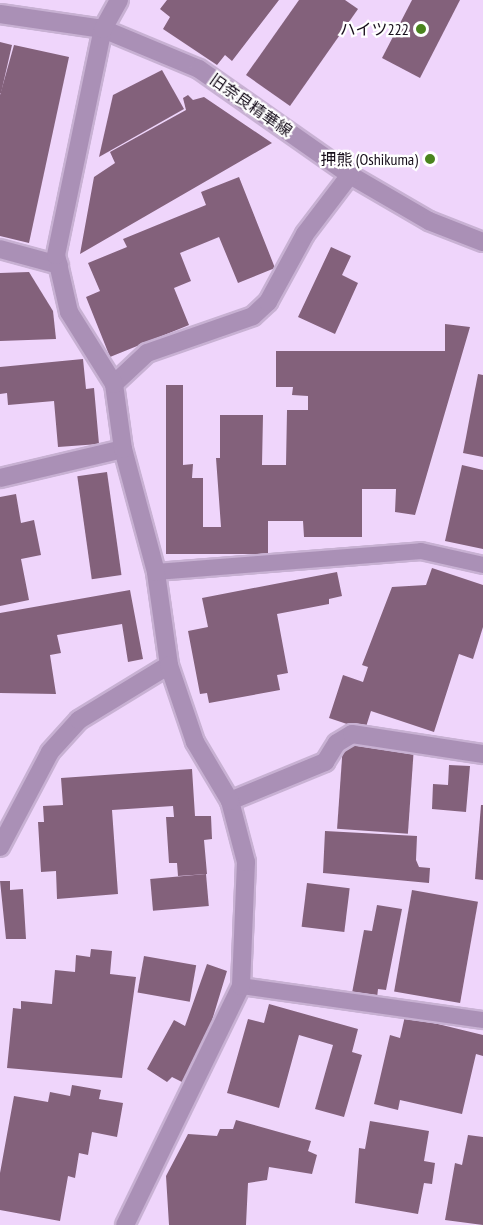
<!DOCTYPE html>
<html>
<head>
<meta charset="utf-8">
<style>
  body { margin:0 }
  #map { position:relative; width:483px; height:1225px; overflow:hidden; background:#efd5fb; font-family:"PT Sans Narrow","Noto Sans JP",sans-serif }
  div>[style] { position:absolute }
  .building>* { inset:0; background:#83617b; transform-origin:0 0 }
  .roads { filter:drop-shadow(2px 0 #c8b1d3) drop-shadow(-2px 0 #c8b1d3) drop-shadow(0 2px #c8b1d3) drop-shadow(0 -2px #c8b1d3) }
  .lane>* { height:16px; margin:-8px; padding:0 8px; transform-origin:8px; border-radius:8px; background:#aa90b6 }
  .street>* { height:18px; margin:-9px; padding:0 9px; transform-origin:9px; border-radius:9px; background:#aa90b6 }
  .dots>* { width:16px; height:16px; translate:-50% -50%; box-sizing:border-box; border:3px solid #fff; border-radius:50% }
  span { translate:-50% -50%; white-space:nowrap; text-align:center; line-height:1.15; -webkit-text-stroke:4.5px #fff; paint-order:stroke }
  .poi-label { font-size:16px; color:#180f1c }
  .right { translate:-100% -50%; text-align:right }
  .street-label { font-size:16px; color:#180f1c }
</style>
</head>
<body>
<div id="map">
  <div class="building">
    <div style="clip-path:polygon(167px 0,279px 0,232px 61px,225px 55px,217px 65px,163px 29px,170px 17px,160px 9px)"></div>
    <div style="clip-path:polygon(299px 0,345px 0,358px 9px,290px 106px,246px 75px)"></div>
    <div style="clip-path:polygon(412px 0,460px 0,420px 78px,382px 58px)"></div>
    <div style="clip-path:polygon(0 42px,12px 45px,1px 93px,0 93px)"></div>
    <div style="clip-path:polygon(14px 45px,69px 57px,29px 243px,0 236px,0 95px)"></div>
    <div style="clip-path:polygon(162px 70px,184px 109px,99px 157px,113px 95px)"></div>
    <div style="clip-path:polygon(188px 95px,193px 100px,204px 97px,272px 143px,80px 254px,94px 177px,115px 163px,110px 152px,186px 110px,183px 98px)"></div>
    <div style="clip-path:polygon(239px 177px,275px 268px,238px 283px,219px 237px,180px 253px,191px 281px,174px 288px,189px 325px,110px 357px,86px 297px,100px 291px,88px 263px,127px 247px,123px 239px,206px 205px,201px 192px)"></div>
    <div style="clip-path:polygon(331px 247px,351px 256px,342px 275px,358px 283px,335px 334px,298px 317px)"></div>
    <div style="clip-path:polygon(29px 272px,53px 311px,56px 339px,0 341px,0 273px)"></div>
    <div style="clip-path:polygon(445px 324px,470px 327px,415px 515px,395px 512px,396px 489px,362px 489px,362px 537px,304px 537px,303px 521px,268px 521px,268px 554px,166px 554px,166px 385px,183px 385px,183px 465px,193px 464px,192px 478px,203px 478px,203px 527px,221px 527px,216px 458px,220px 458px,220px 415px,263px 415px,262px 465px,286px 465px,287px 410px,308px 410px,308px 396px,292px 395px,293px 387px,276px 387px,276px 351px,445px 351px)"></div>
    <div style="clip-path:polygon(83px 359px,86px 389px,94px 388px,99px 444px,58px 447px,54px 401px,8px 405px,7px 393px,0 394px,0 367px)"></div>
    <div style="clip-path:polygon(478px 374px,483px 375px,483px 457px,463px 453px)"></div>
    <div style="clip-path:polygon(462px 465px,483px 470px,483px 549px,445px 541px)"></div>
    <div style="left:107px;top:472px;width:104px;height:30px;rotate:82deg"></div>
    <div style="clip-path:polygon(16px 494px,21px 523px,34px 520px,41px 555px,21px 559px,29px 600px,0 606px,0 497px)"></div>
    <div style="clip-path:polygon(432px 568px,483px 585px,483px 627px,473px 659px,459px 654px,434px 732px,371px 711px,365px 730px,329px 718px,343px 675px,363px 682px,368px 667px,362px 665px,392px 587px,426px 585px)"></div>
    <div style="clip-path:polygon(337px 572px,342px 596px,329px 599px,329px 604px,277px 614px,288px 673px,277px 675px,280px 690px,209px 703px,207px 693px,200px 694px,188px 631px,208px 627px,202px 598px)"></div>
    <div style="clip-path:polygon(130px 590px,143px 659px,128px 662px,122px 624px,57px 635px,61px 653px,50px 655px,56px 694px,0 693px,0 613px)"></div>
    <div style="left:343px;top:744px;width:71px;height:85px;rotate:4deg"></div>
    <div style="clip-path:polygon(449px 765px,470px 766px,466px 812px,432px 809px,433px 784px,448px 785px)"></div>
    <div style="clip-path:polygon(192px 769px,195px 816px,211px 816px,212px 839px,204px 840px,207px 874px,178px 876px,177px 863px,169px 863px,166px 817px,174px 817px,173px 806px,112px 810px,118px 894px,57px 899px,56px 871px,41px 872px,38px 822px,44px 822px,43px 806px,63px 805px,61px 778px)"></div>
    <div style="clip-path:polygon(481px 805px,483px 805px,483px 880px,475px 879px)"></div>
    <div style="clip-path:polygon(325px 831px,417px 836px,416px 860px,419px 867px,430px 868px,429px 883px,323px 873px)"></div>
    <div style="left:206px;top:874px;width:32px;height:56px;rotate:85deg"></div>
    <div style="clip-path:polygon(0 881px,10px 881px,10px 890px,23px 889px,26px 939px,6px 939px)"></div>
    <div style="left:307px;top:883px;width:43px;height:44px;rotate:7deg"></div>
    <div style="left:412px;top:890px;width:67px;height:103px;rotate:10deg"></div>
    <div style="clip-path:polygon(377px 905px,402px 909px,386px 990px,378px 989px,377px 998px,352px 993px,364px 930px,372px 931px)"></div>
    <div style="clip-path:polygon(91px 949px,112px 951px,110px 974px,136px 977px,122px 1078px,7px 1068px,13px 1008px,21px 1009px,21px 1001px,52px 1004px,55px 970px,75px 972px,76px 955px,90px 957px)"></div>
    <div style="left:144px;top:956px;width:53px;height:37px;rotate:10deg"></div>
    <div style="clip-path:polygon(207px 964px,227px 971px,207px 1037px,182px 1082px,172px 1077px,167px 1082px,147px 1069px,174px 1020px,185px 1026px)"></div>
    <div style="clip-path:polygon(269px 1004px,358px 1029px,352px 1052px,362px 1055px,344px 1117px,315px 1109px,333px 1045px,299px 1035px,279px 1108px,227px 1093px,248px 1019px,264px 1023px)"></div>
    <div style="clip-path:polygon(405px 1016px,483px 1035px,483px 1056px,476px 1054px,462px 1114px,400px 1100px,398px 1110px,374px 1104px,390px 1035px,400px 1038px)"></div>
    <div style="clip-path:polygon(72px 1085px,101px 1090px,99px 1099px,123px 1103px,117px 1137px,92px 1132px,88px 1155px,79px 1153px,75px 1178px,68px 1176px,60px 1221px,0 1210px,0 1173px,14px 1096px,48px 1102px,50px 1092px,70px 1096px)"></div>
    <div style="clip-path:polygon(236px 1120px,311px 1141px,308px 1151px,317px 1155px,312px 1174px,269px 1167px,267px 1180px,248px 1183px,246px 1225px,169px 1225px,166px 1176px,188px 1134px,217px 1136px,220px 1129px,233px 1129px)"></div>
    <div style="clip-path:polygon(370px 1121px,429px 1131px,424px 1161px,435px 1163px,432px 1184px,424px 1183px,418px 1214px,355px 1203px,359px 1148px,365px 1149px)"></div>
    <div style="clip-path:polygon(468px 1135px,483px 1137px,483px 1225px,445px 1220px,455px 1163px,462px 1165px)"></div>
  </div>
  <div class="roads">
    <div class="lane">
      <div style="left:156px;top:572px;width:266px;rotate:-4.5deg"></div>
      <div style="left:421px;top:551px;width:64px;rotate:12.7deg"></div>
      <div style="left:241px;top:986px;width:244px;rotate:8deg"></div>
    </div>
    <div class="street">
      <div style="left:0;top:14px;width:104px;rotate:8.3deg"></div>
      <div style="left:103px;top:29px;width:104px;rotate:22.6deg"></div>
      <div style="left:199px;top:69px;width:184px;rotate:35.1deg"></div>
      <div style="left:350px;top:175px;width:91px;rotate:30.2deg"></div>
      <div style="left:429px;top:221px;width:58px;rotate:21.3deg"></div>
      <div style="left:0;top:249px;width:61px;rotate:15.2deg"></div>
      <div style="left:114px;top:384px;width:45px;rotate:-43.2deg"></div>
      <div style="left:147px;top:353px;width:112px;rotate:-19.2deg"></div>
      <div style="left:253px;top:316px;width:21px;rotate:-43deg"></div>
      <div style="left:268px;top:302px;width:77px;rotate:-61.4deg"></div>
      <div style="left:305px;top:234px;width:74px;rotate:-52.7deg"></div>
      <div style="left:0;top:478px;width:126px;rotate:-13.3deg"></div>
      <div style="left:230px;top:801px;width:103px;rotate:-22.3deg"></div>
      <div style="left:325px;top:762px;width:22px;rotate:-58deg"></div>
      <div style="left:337px;top:743px;width:17px;rotate:-31deg"></div>
      <div style="left:352px;top:734px;width:133px;rotate:8.7deg"></div>
      <div style="left:0;top:847px;width:107px;rotate:-62.2deg"></div>
      <div style="left:50px;top:752px;width:43px;rotate:-47.8deg"></div>
      <div style="left:79px;top:720px;width:105px;rotate:-31.4deg"></div>
      <div style="left:169px;top:665px;width:94px;rotate:-98deg"></div>
      <div style="left:156px;top:572px;width:127px;rotate:-105deg"></div>
      <div style="left:123px;top:449px;width:66px;rotate:-97.9deg"></div>
      <div style="left:114px;top:384px;width:85px;rotate:-122deg"></div>
      <div style="left:69px;top:312px;width:58px;rotate:-102.8deg"></div>
      <div style="left:56px;top:255px;width:231px;rotate:-78.3deg"></div>
      <div style="left:103px;top:29px;width:33px;rotate:-61deg"></div>
      <div style="left:125px;top:1225px;width:266px;rotate:-64.1deg"></div>
      <div style="left:241px;top:986px;width:124px;rotate:-87.7deg"></div>
      <div style="left:246px;top:862px;width:63px;rotate:-104.7deg"></div>
      <div style="left:230px;top:801px;width:69px;rotate:-120.7deg"></div>
      <div style="left:195px;top:742px;width:81px;rotate:-108.7deg"></div>
    </div>
  </div>
  <div class="dots">
    <div style="left:421px;top:29px;background:#4a841e"></div>
    <div style="left:430px;top:159px;background:#4a841e"></div>
  </div>
  <div class="poi-label">
    <span class="right" style="left:409px;top:29px">ハイツ222</span>
    <span class="right" style="left:418px;top:159px">押熊 (Oshikuma)</span>
  </div>
  <div class="street-label">
    <span style="left:251px;top:105px;rotate:35deg">旧奈良精華線</span>
  </div>
</div>
</body>
</html>
